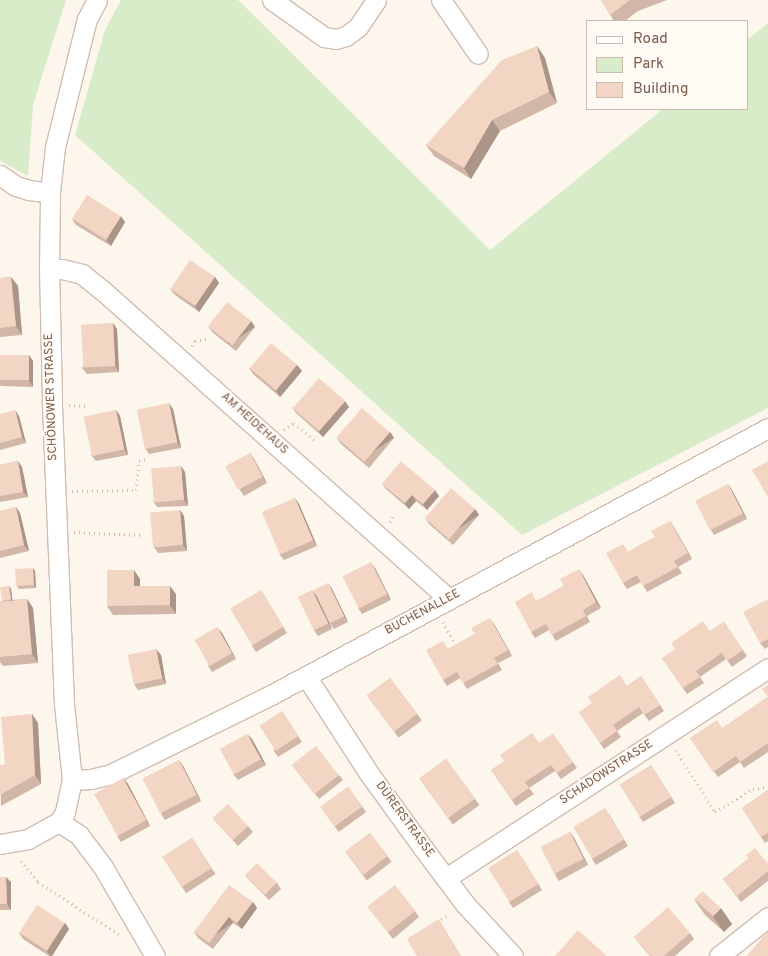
<!DOCTYPE html>
<html>
<head>
<meta charset="utf-8">
<style>
  body { margin:0 }
  #map { position:relative; width:768px; height:956px; overflow:hidden; background:#fdf6ec; font-family:Overpass,sans-serif }
  div>[style] { position:absolute }
  .green>* { inset:0; background:#d8ecc9 }
  .path>* { height:3px; margin-top:-1.5px; transform-origin:0; background:repeating-linear-gradient(90deg,#d9b8a5 0 1px,transparent 0 5px) }
  .roads { filter:drop-shadow(1px 0 #d1beb0) drop-shadow(-1px 0 #d1beb0) drop-shadow(0 1px #d1beb0) drop-shadow(0 -1px #d1beb0) }
  .minor>* { height:19px; margin:-9.5px; padding:0 9.5px; transform-origin:9.5px; border-radius:9.5px; background:#fff }
  .wall>* { inset:0; background:#d1b7a8; transform-origin:0 0 }
  .shaded-wall>* { inset:0; background:#aa9588; transform-origin:0 0 }
  .building>* { inset:0; background:#f3d5c3; transform-origin:0 0 }
  span { translate:-50% -50%; white-space:nowrap; text-align:center; line-height:1.15; -webkit-text-stroke:4px #fffaf3; paint-order:stroke }
  .street-label { font-size:12px; color:#7a5c4d }
  .legend { position:absolute; left:586px; top:20px; width:162px; height:90px; box-sizing:border-box; background:#fffaf3; border:1px solid #cabbb1; margin:0; padding:6px 9px; list-style:none; font-size:15px; color:#7a5c4d }
  .legend li { display:flex; align-items:center; gap:10px; height:25px }
  .legend b { width:25px; border:1px solid #cabbb1 }
</style>
</head>
<body>
<div id="map">
  <div class="green">
    <div style="clip-path:polygon(0 0,66px 0,33px 105px,28px 176px,0 161px)"></div>
    <div style="clip-path:polygon(121px 0,238px 0,490px 250px,663px 109px,747px 109px,747px 40px,768px 23px,768px 408px,522px 535px,75px 135px,105px 30px)"></div>
  </div>
  <div class="path">
    <div style="left:192px;top:346px;width:6px;rotate:-59deg"></div>
    <div style="left:195px;top:341px;width:15px;rotate:-11deg"></div>
    <div style="left:69px;top:405px;width:20px;rotate:3deg"></div>
    <div style="left:284px;top:430px;width:12px;rotate:-35deg"></div>
    <div style="left:294px;top:423px;width:26px;rotate:39deg"></div>
    <div style="left:72px;top:491px;width:64px;rotate:-0.9deg"></div>
    <div style="left:136px;top:490px;width:29px;rotate:-84deg"></div>
    <div style="left:139px;top:461px;width:10px;rotate:-11deg"></div>
    <div style="left:390px;top:522px;width:8px;rotate:-60deg"></div>
    <div style="left:74px;top:532px;width:69px;rotate:2.5deg"></div>
    <div style="left:443px;top:622px;width:21px;rotate:61deg"></div>
    <div style="left:676px;top:750px;width:73px;rotate:57.8deg"></div>
    <div style="left:715px;top:812px;width:44px;rotate:-31.2deg"></div>
    <div style="left:753px;top:789px;width:15px;rotate:-8deg"></div>
    <div style="left:21px;top:861px;width:27px;rotate:51deg"></div>
    <div style="left:38px;top:882px;width:98px;rotate:32.9deg"></div>
    <div style="left:437px;top:922px;width:15px;rotate:-32deg"></div>
  </div>
  <div class="roads">
    <div class="minor">
      <div style="left:272px;top:0;width:64px;rotate:35.4deg"></div>
      <div style="left:324px;top:37px;width:12px;rotate:9deg"></div>
      <div style="left:336px;top:39px;width:10px;rotate:-17deg"></div>
      <div style="left:346px;top:36px;width:15px;rotate:-37deg"></div>
      <div style="left:358px;top:27px;width:32px;rotate:-56deg"></div>
      <div style="left:441px;top:0;width:65px;rotate:55.6deg"></div>
      <div style="left:0;top:175px;width:19px;rotate:35deg"></div>
      <div style="left:16px;top:186px;width:14px;rotate:17deg"></div>
      <div style="left:29px;top:190px;width:21px;rotate:8deg"></div>
      <div style="left:49px;top:269px;width:13px"></div>
      <div style="left:62px;top:269px;width:21px;rotate:14deg"></div>
      <div style="left:82px;top:274px;width:26px;rotate:39deg"></div>
      <div style="left:102px;top:290px;width:465px;rotate:41.7deg"></div>
      <div style="left:306px;top:676px;width:114px;rotate:57.1deg"></div>
      <div style="left:368px;top:772px;width:94px;rotate:54.1deg"></div>
      <div style="left:423px;top:848px;width:70px;rotate:53.1deg"></div>
      <div style="left:465px;top:904px;width:71px;rotate:47.3deg"></div>
      <div style="left:72px;top:780px;width:19px;rotate:-3deg"></div>
      <div style="left:91px;top:779px;width:21px;rotate:-14deg"></div>
      <div style="left:111px;top:774px;width:176px;rotate:-26.3deg"></div>
      <div style="left:269px;top:696px;width:566px;rotate:-28.24deg"></div>
      <div style="left:59px;top:822px;width:24px;rotate:33deg"></div>
      <div style="left:79px;top:835px;width:40px;rotate:53deg"></div>
      <div style="left:103px;top:867px;width:103px;rotate:59.7deg"></div>
      <div style="left:0;top:844px;width:28px;rotate:-10deg"></div>
      <div style="left:28px;top:839px;width:35px;rotate:-29deg"></div>
      <div style="left:59px;top:822px;width:12px;rotate:-59deg"></div>
      <div style="left:65px;top:812px;width:33px;rotate:-78deg"></div>
      <div style="left:72px;top:780px;width:76px;rotate:-96deg"></div>
      <div style="left:64px;top:704px;width:305px;rotate:-92.3deg"></div>
      <div style="left:52px;top:399px;width:130px;rotate:-91.3deg"></div>
      <div style="left:49px;top:269px;width:76px;rotate:-89.2deg"></div>
      <div style="left:50px;top:193px;width:46px;rotate:-83.8deg"></div>
      <div style="left:55px;top:147px;width:132px;rotate:-76deg"></div>
      <div style="left:87px;top:19px;width:21px;rotate:-62deg"></div>
      <div style="left:446px;top:878px;width:384px;rotate:-33.1deg"></div>
      <div style="left:719px;top:956px;width:63px;rotate:-38.5deg"></div>
    </div>
  </div>
  <div class="wall">
    <div style="clip-path:polygon(601px 0,667px 0,638px 11px,625px 21px,614px 21px)"></div>
    <div style="clip-path:polygon(537px 46px,545px 58px,557px 103px,500px 131px,471px 179px,434px 156px,426px 145px)"></div>
    <div style="clip-path:polygon(72px 219px,125px 222px,111px 246px,76px 225px)"></div>
    <div style="clip-path:polygon(11px 277px,18px 286px,22px 335px,0 337px,0 278px)"></div>
    <div style="clip-path:polygon(215px 277px,219px 283px,199px 312px,175px 295px,170px 289px)"></div>
    <div style="clip-path:polygon(251px 321px,255px 327px,236px 351px,212px 332px,208px 326px)"></div>
    <div style="clip-path:polygon(113px 323px,117px 329px,119px 372px,87px 374px,82px 368px)"></div>
    <div style="clip-path:polygon(0 355px,33px 361px,33px 387px,1px 386px,0 385px)"></div>
    <div style="clip-path:polygon(297px 365px,302px 371px,280px 397px,253px 374px,249px 368px)"></div>
    <div style="clip-path:polygon(292px 407px,349px 407px,323px 437px,296px 413px)"></div>
    <div style="clip-path:polygon(173px 409px,181px 448px,149px 454px,145px 448px)"></div>
    <div style="clip-path:polygon(116px 410px,120px 416px,128px 455px,96px 461px,91px 455px)"></div>
    <div style="clip-path:polygon(0 414px,19px 416px,26px 443px,0 450px)"></div>
    <div style="clip-path:polygon(390px 432px,394px 438px,369px 468px,341px 444px,337px 438px)"></div>
    <div style="clip-path:polygon(250px 453px,267px 483px,244px 496px,240px 490px)"></div>
    <div style="clip-path:polygon(18px 461px,22px 467px,28px 497px,0 502px,0 465px)"></div>
    <div style="clip-path:polygon(185px 472px,188px 506px,157px 507px,153px 501px)"></div>
    <div style="clip-path:polygon(382px 484px,439px 496px,427px 510px,416px 501px,409px 509px,386px 489px)"></div>
    <div style="clip-path:polygon(728px 484px,732px 490px,747px 519px,714px 535px,710px 529px)"></div>
    <div style="clip-path:polygon(295px 498px,299px 504px,317px 546px,284px 560px,280px 555px)"></div>
    <div style="clip-path:polygon(16px 507px,20px 513px,29px 551px,0 558px,0 511px)"></div>
    <div style="clip-path:polygon(475px 509px,479px 515px,453px 545px,429px 524px,425px 518px)"></div>
    <div style="clip-path:polygon(180px 510px,184px 516px,187px 551px,158px 553px,154px 547px)"></div>
    <div style="clip-path:polygon(670px 521px,692px 559px,678px 567px,682px 573px,647px 592px,641px 582px,627px 589px,623px 583px,628px 552px,655px 537px)"></div>
    <div style="clip-path:polygon(33px 568px,35px 571px,36px 588px,19px 589px,17px 586px)"></div>
    <div style="clip-path:polygon(375px 568px,391px 600px,362px 614px,358px 608px)"></div>
    <div style="clip-path:polygon(583px 575px,601px 608px,587px 616px,590px 622px,556px 641px,549px 630px,535px 638px,531px 632px,537px 601px)"></div>
    <div style="clip-path:polygon(140px 579px,140px 586px,176px 594px,176px 614px,113px 615px,107px 606px)"></div>
    <div style="clip-path:polygon(328px 583px,332px 589px,348px 622px,334px 629px,330px 623px,332px 629px,318px 636px,314px 630px,316px 596px)"></div>
    <div style="clip-path:polygon(9px 586px,11px 589px,12px 600px,27px 599px,33px 608px,38px 663px,3px 666px,0 662px,0 602px,2px 601px)"></div>
    <div style="clip-path:polygon(261px 590px,287px 633px,256px 652px,252px 646px)"></div>
    <div style="clip-path:polygon(768px 599px,768px 647px,765px 649px,760px 643px)"></div>
    <div style="clip-path:polygon(724px 622px,747px 656px,732px 667px,726px 659px,700px 677px,704px 683px,687px 694px,662px 658px,710px 631px)"></div>
    <div style="clip-path:polygon(494px 624px,512px 656px,498px 663px,502px 670px,467px 689px,460px 678px,447px 686px,443px 680px,448px 649px)"></div>
    <div style="clip-path:polygon(222px 633px,236px 659px,212px 672px,208px 666px)"></div>
    <div style="clip-path:polygon(161px 655px,166px 684px,138px 690px,134px 684px)"></div>
    <div style="clip-path:polygon(641px 676px,664px 711px,649px 721px,643px 713px,617px 731px,621px 737px,604px 749px,579px 712px,627px 686px)"></div>
    <div style="left:390px;top:678px;width:53px;height:29px;rotate:53deg"></div>
    <div style="clip-path:polygon(768px 685px,768px 752px,744px 768px,740px 762px,718px 777px,690px 738px,723px 728px,768px 697px)"></div>
    <div style="clip-path:polygon(282px 711px,302px 742px,278px 757px,274px 751px)"></div>
    <div style="clip-path:polygon(32px 714px,38px 723px,41px 784px,1px 806px,0 765px,5px 765px)"></div>
    <div style="clip-path:polygon(553px 734px,577px 768px,561px 779px,555px 771px,529px 788px,534px 794px,516px 806px,491px 770px,539px 743px)"></div>
    <div style="clip-path:polygon(252px 739px,266px 765px,238px 780px,233px 774px)"></div>
    <div style="left:446px;top:759px;width:57px;height:33px;rotate:54deg"></div>
    <div style="clip-path:polygon(179px 760px,183px 766px,201px 801px,165px 820px,161px 814px)"></div>
    <div style="clip-path:polygon(292px 765px,339px 775px,343px 780px,319px 799px)"></div>
    <div style="clip-path:polygon(651px 765px,675px 803px,643px 822px,639px 816px)"></div>
    <div style="clip-path:polygon(123px 778px,128px 784px,150px 826px,121px 842px,117px 836px)"></div>
    <div style="left:348px;top:787px;width:31px;height:34px;rotate:54deg"></div>
    <div style="clip-path:polygon(768px 790px,768px 841px,765px 843px,742px 808px)"></div>
    <div style="clip-path:polygon(609px 814px,628px 846px,596px 865px,592px 859px)"></div>
    <div style="clip-path:polygon(213px 819px,248px 826px,253px 832px,238px 846px,218px 824px)"></div>
    <div style="clip-path:polygon(570px 832px,574px 838px,588px 865px,559px 881px,555px 875px)"></div>
    <div style="left:370px;top:833px;width:36px;height:31px;rotate:53deg"></div>
    <div style="left:192px;top:838px;width:43px;height:35px;rotate:57deg"></div>
    <div style="clip-path:polygon(517px 850px,542px 890px,513px 908px,509px 902px)"></div>
    <div style="clip-path:polygon(746px 855px,768px 864px,768px 881px,741px 902px,723px 879px,749px 858px)"></div>
    <div style="clip-path:polygon(245px 875px,277px 883px,281px 889px,269px 900px,250px 881px)"></div>
    <div style="clip-path:polygon(0 877px,11px 882px,11px 910px,0 910px)"></div>
    <div style="clip-path:polygon(694px 899px,732px 924px,724px 932px,705px 915px)"></div>
    <div style="clip-path:polygon(253px 902px,257px 908px,242px 929px,233px 923px,213px 949px,198px 938px,194px 932px)"></div>
    <div style="clip-path:polygon(368px 907px,415px 911px,419px 917px,393px 939px)"></div>
    <div style="clip-path:polygon(65px 923px,69px 929px,52px 956px,49px 956px,23px 939px,19px 933px)"></div>
    <div style="clip-path:polygon(690px 933px,694px 939px,675px 956px,650px 956px,634px 937px)"></div>
  </div>
  <div class="shaded-wall">
    <div style="clip-path:polygon(537px 46px,545px 58px,557px 103px,549px 92px)"></div>
    <div style="clip-path:polygon(492px 120px,500px 131px,471px 179px,464px 168px)"></div>
    <div style="clip-path:polygon(121px 216px,125px 222px,111px 246px,106px 240px)"></div>
    <div style="clip-path:polygon(11px 277px,18px 286px,22px 335px,16px 326px)"></div>
    <div style="clip-path:polygon(215px 277px,219px 283px,199px 312px,195px 306px)"></div>
    <div style="left:251px;top:321px;width:7px;height:31px;rotate:56deg"></div>
    <div style="clip-path:polygon(113px 323px,117px 329px,119px 372px,115px 366px)"></div>
    <div style="clip-path:polygon(29px 355px,33px 361px,33px 387px,29px 381px)"></div>
    <div style="clip-path:polygon(297px 365px,302px 371px,280px 397px,276px 391px)"></div>
    <div style="clip-path:polygon(345px 401px,349px 407px,323px 437px,318px 431px)"></div>
    <div style="clip-path:polygon(169px 403px,173px 409px,181px 448px,177px 442px)"></div>
    <div style="clip-path:polygon(15px 410px,19px 416px,26px 443px,22px 437px)"></div>
    <div style="clip-path:polygon(116px 410px,120px 416px,128px 455px,124px 449px)"></div>
    <div style="left:390px;top:432px;width:7px;height:39px;rotate:56deg"></div>
    <div style="clip-path:polygon(250px 453px,254px 459px,267px 483px,263px 477px)"></div>
    <div style="clip-path:polygon(18px 461px,22px 467px,28px 497px,23px 492px)"></div>
    <div style="clip-path:polygon(181px 466px,185px 472px,188px 506px,184px 500px)"></div>
    <div style="clip-path:polygon(728px 484px,732px 490px,747px 519px,743px 513px)"></div>
    <div style="clip-path:polygon(435px 490px,439px 496px,427px 510px,423px 504px)"></div>
    <div style="clip-path:polygon(412px 495px,416px 501px,409px 509px,405px 503px)"></div>
    <div style="clip-path:polygon(295px 498px,299px 504px,317px 546px,313px 540px)"></div>
    <div style="clip-path:polygon(16px 507px,20px 513px,29px 551px,24px 545px)"></div>
    <div style="left:475px;top:509px;width:7px;height:40px;rotate:56deg"></div>
    <div style="clip-path:polygon(180px 510px,184px 516px,187px 551px,183px 545px)"></div>
    <div style="clip-path:polygon(670px 521px,674px 527px,692px 559px,688px 553px)"></div>
    <div style="clip-path:polygon(371px 562px,375px 568px,391px 600px,387px 594px)"></div>
    <div style="clip-path:polygon(33px 568px,35px 571px,36px 588px,34px 585px)"></div>
    <div style="clip-path:polygon(579px 569px,583px 575px,601px 608px,596px 602px)"></div>
    <div style="clip-path:polygon(134px 570px,140px 579px,140px 595px,134px 586px)"></div>
    <div style="clip-path:polygon(328px 583px,332px 589px,348px 622px,344px 616px)"></div>
    <div style="clip-path:polygon(9px 586px,11px 589px,13px 604px,11px 601px)"></div>
    <div style="clip-path:polygon(170px 586px,176px 594px,176px 614px,170px 605px)"></div>
    <div style="clip-path:polygon(312px 590px,317px 596px,332px 629px,328px 623px)"></div>
    <div style="clip-path:polygon(27px 599px,33px 608px,38px 663px,32px 654px)"></div>
    <div style="clip-path:polygon(490px 618px,494px 624px,512px 656px,508px 650px)"></div>
    <div style="clip-path:polygon(217px 627px,222px 633px,236px 659px,232px 653px)"></div>
    <div style="clip-path:polygon(156px 649px,161px 655px,166px 684px,162px 678px)"></div>
    <div style="clip-path:polygon(32px 714px,38px 723px,41px 784px,35px 775px)"></div>
    <div style="clip-path:polygon(247px 734px,252px 739px,266px 765px,261px 759px)"></div>
    <div style="clip-path:polygon(179px 760px,183px 766px,201px 801px,197px 795px)"></div>
    <div style="clip-path:polygon(123px 778px,128px 784px,150px 826px,146px 820px)"></div>
    <div style="clip-path:polygon(570px 832px,574px 838px,588px 865px,584px 859px)"></div>
    <div style="clip-path:polygon(6px 877px,11px 882px,11px 910px,7px 904px)"></div>
    <div style="clip-path:polygon(253px 902px,257px 908px,242px 929px,237px 923px)"></div>
    <div style="clip-path:polygon(721px 908px,732px 924px,724px 932px,713px 917px)"></div>
    <div style="left:229px;top:917px;width:7px;height:33px;rotate:56deg"></div>
    <div style="clip-path:polygon(65px 923px,69px 929px,52px 956px,50px 956px,47px 951px)"></div>
  </div>
  <div class="building">
    <div style="clip-path:polygon(601px 0,630px 0,610px 15px)"></div>
    <div style="clip-path:polygon(537px 46px,549px 92px,492px 120px,464px 168px,426px 145px,502px 60px)"></div>
    <div style="left:87px;top:195px;width:40px;height:28px;rotate:32deg"></div>
    <div style="left:190px;top:260px;width:30px;height:35px;rotate:34deg"></div>
    <div style="clip-path:polygon(11px 277px,16px 326px,0 328px,0 278px)"></div>
    <div style="left:227px;top:302px;width:31px;height:31px;rotate:38deg"></div>
    <div style="left:113px;top:323px;width:43px;height:32px;rotate:87deg"></div>
    <div style="left:271px;top:343px;width:34px;height:33px;rotate:40deg"></div>
    <div style="left:0;top:355px;width:29px;height:25px"></div>
    <div style="left:319px;top:378px;width:35px;height:40px;rotate:41deg"></div>
    <div style="left:169px;top:403px;width:40px;height:33px;rotate:78deg"></div>
    <div style="left:362px;top:408px;width:37px;height:39px;rotate:41deg"></div>
    <div style="clip-path:polygon(15px 410px,22px 437px,0 443px,0 414px)"></div>
    <div style="left:116px;top:410px;width:40px;height:33px;rotate:78deg"></div>
    <div style="left:250px;top:453px;width:27px;height:28px;rotate:62deg"></div>
    <div style="clip-path:polygon(18px 461px,23px 492px,0 496px,0 465px)"></div>
    <div style="clip-path:polygon(401px 461px,435px 490px,423px 504px,412px 495px,405px 503px,382px 484px)"></div>
    <div style="clip-path:polygon(768px 461px,768px 497px,752px 470px)"></div>
    <div style="left:181px;top:466px;width:34px;height:30px;rotate:85deg"></div>
    <div style="left:728px;top:484px;width:33px;height:37px;rotate:63deg"></div>
    <div style="left:451px;top:488px;width:32px;height:40px;rotate:41deg"></div>
    <div style="left:295px;top:498px;width:46px;height:36px;rotate:67deg"></div>
    <div style="clip-path:polygon(16px 507px,24px 545px,0 551px,0 511px)"></div>
    <div style="left:180px;top:510px;width:35px;height:30px;rotate:85deg"></div>
    <div style="clip-path:polygon(670px 521px,688px 553px,674px 561px,678px 567px,643px 586px,637px 575px,623px 583px,606px 553px,623px 544px,628px 552px,655px 537px,651px 531px)"></div>
    <div style="left:371px;top:562px;width:36px;height:32px;rotate:63deg"></div>
    <div style="left:33px;top:568px;width:17px;height:18px;rotate:87deg"></div>
    <div style="clip-path:polygon(579px 569px,596px 602px,583px 610px,586px 616px,552px 635px,546px 624px,531px 632px,515px 602px,532px 592px,536px 601px,564px 586px,560px 579px)"></div>
    <div style="clip-path:polygon(107px 570px,134px 570px,134px 586px,170px 586px,170px 605px,107px 606px)"></div>
    <div style="left:328px;top:583px;width:37px;height:16px;rotate:64deg"></div>
    <div style="left:9px;top:586px;width:14px;height:9px;rotate:82deg"></div>
    <div style="left:261px;top:590px;width:43px;height:36px;rotate:59deg"></div>
    <div style="left:312px;top:590px;width:37px;height:16px;rotate:64deg"></div>
    <div style="clip-path:polygon(27px 599px,32px 654px,0 657px,0 602px)"></div>
    <div style="clip-path:polygon(768px 599px,768px 639px,760px 643px,743px 612px)"></div>
    <div style="clip-path:polygon(490px 618px,508px 650px,494px 658px,498px 664px,463px 683px,457px 672px,443px 680px,426px 650px,443px 641px,448px 649px,475px 634px,471px 628px)"></div>
    <div style="clip-path:polygon(703px 621px,710px 631px,724px 622px,743px 650px,727px 661px,722px 653px,696px 671px,700px 677px,683px 688px,662px 658px,675px 649px,671px 643px)"></div>
    <div style="left:217px;top:627px;width:30px;height:26px;rotate:60deg"></div>
    <div style="left:156px;top:649px;width:30px;height:29px;rotate:78deg"></div>
    <div style="clip-path:polygon(620px 675px,627px 686px,641px 676px,660px 705px,644px 715px,639px 707px,613px 725px,617px 731px,600px 743px,579px 712px,592px 703px,588px 697px)"></div>
    <div style="left:390px;top:678px;width:45px;height:29px;rotate:53deg"></div>
    <div style="clip-path:polygon(768px 685px,768px 743px,740px 762px,736px 756px,713px 772px,690px 738px,717px 720px,722px 728px,741px 715px,768px 697px,762px 689px)"></div>
    <div style="left:282px;top:711px;width:30px;height:27px;rotate:57deg"></div>
    <div style="clip-path:polygon(32px 714px,35px 775px,0 795px,0 765px,5px 765px,1px 717px)"></div>
    <div style="clip-path:polygon(532px 733px,539px 743px,553px 734px,573px 762px,557px 773px,551px 765px,525px 782px,529px 788px,512px 800px,491px 770px,504px 761px,500px 755px)"></div>
    <div style="left:247px;top:734px;width:29px;height:31px;rotate:61deg"></div>
    <div style="left:316px;top:746px;width:37px;height:31px;rotate:52deg"></div>
    <div style="left:446px;top:759px;width:49px;height:33px;rotate:54deg"></div>
    <div style="left:179px;top:760px;width:39px;height:41px;rotate:63deg"></div>
    <div style="left:651px;top:765px;width:38px;height:37px;rotate:58deg"></div>
    <div style="left:123px;top:778px;width:48px;height:33px;rotate:61deg"></div>
    <div style="left:348px;top:787px;width:24px;height:34px;rotate:54deg"></div>
    <div style="clip-path:polygon(768px 790px,768px 833px,761px 837px,742px 808px)"></div>
    <div style="left:228px;top:804px;width:30px;height:21px;rotate:48deg"></div>
    <div style="left:605px;top:808px;width:37px;height:37px;rotate:59deg"></div>
    <div style="left:570px;top:832px;width:30px;height:33px;rotate:63deg"></div>
    <div style="left:370px;top:833px;width:29px;height:31px;rotate:52deg"></div>
    <div style="left:192px;top:838px;width:36px;height:35px;rotate:58deg"></div>
    <div style="clip-path:polygon(755px 848px,768px 864px,768px 871px,737px 896px,723px 879px,749px 858px,746px 855px)"></div>
    <div style="left:517px;top:850px;width:40px;height:34px;rotate:58deg"></div>
    <div style="left:257px;top:863px;width:28px;height:17px;rotate:45deg"></div>
    <div style="clip-path:polygon(0 877px,6px 877px,7px 904px,0 904px)"></div>
    <div style="clip-path:polygon(229px 885px,253px 902px,237px 923px,229px 917px,209px 943px,194px 932px)"></div>
    <div style="left:395px;top:885px;width:33px;height:35px;rotate:52deg"></div>
    <div style="left:702px;top:891px;width:25px;height:11px;rotate:42deg"></div>
    <div style="left:37px;top:905px;width:33px;height:33px;rotate:33deg"></div>
    <div style="clip-path:polygon(668px 907px,690px 933px,664px 956px,651px 956px,634px 937px)"></div>
    <div style="clip-path:polygon(439px 919px,461px 956px,417px 956px,407px 939px)"></div>
    <div style="clip-path:polygon(578px 930px,606px 955px,605px 956px,555px 956px)"></div>
    <div style="clip-path:polygon(767px 932px,768px 933px,768px 956px,747px 956px)"></div>
  </div>
  <div class="street-label">
    <span style="left:52px;top:397px;rotate:-92deg">SCHÖNOWER STRASSE</span>
    <span style="left:254px;top:424px;rotate:42deg">AM HEIDEHAUS</span>
    <span style="left:423px;top:613px;rotate:-28deg">BUCHENALLEE</span>
    <span style="left:607px;top:773px;rotate:-33deg">SCHADOWSTRASSE</span>
    <span style="left:404px;top:820px;rotate:54deg">DÜRERSTRASSE</span>
  </div>
  <ul class="legend">
  <li><b style="height:6px;background:#fff"></b>Road</li>
  <li><b style="height:14px;background:#d8ecc9"></b>Park</li>
  <li><b style="height:14px;background:#f3d5c3"></b>Building</li>
  </ul>
</div>
</body>
</html>
